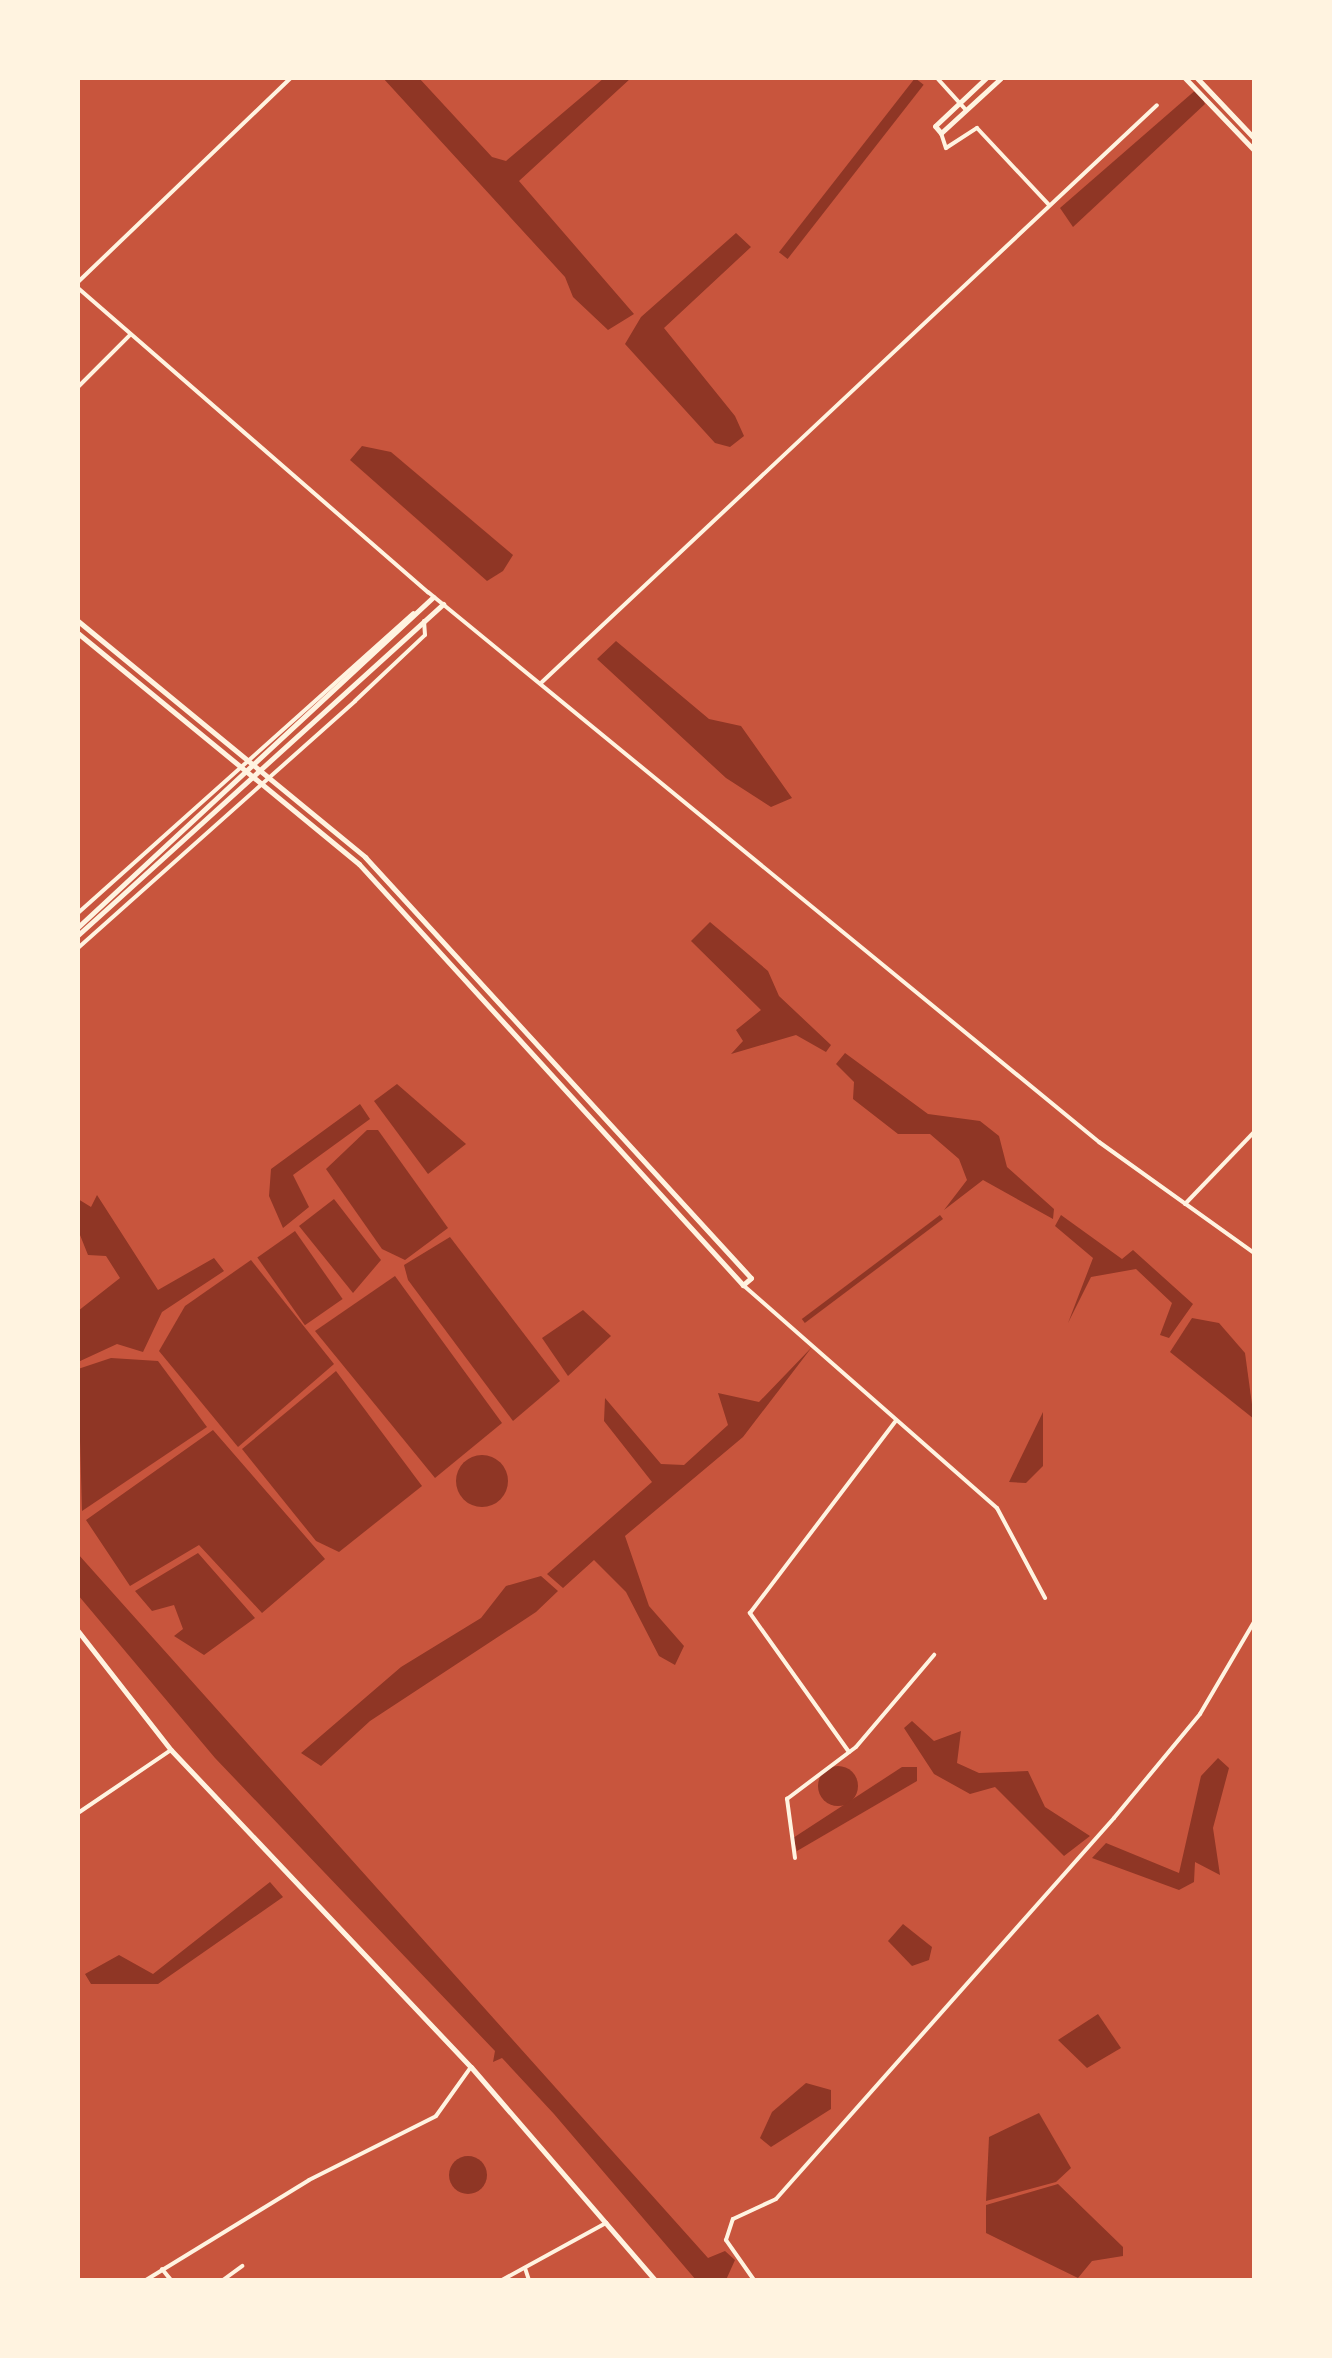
<!DOCTYPE html>
<html>
<head>
<meta charset="utf-8">
<style>
  body { margin:0 }
  #map { position:relative; width:1332px; height:2358px; overflow:hidden; background:#c8553d; font-family:Commissioner,sans-serif }
  div>[style] { position:absolute }
  .water>* { inset:0; background:#8f3625; transform-origin:0 0 }
  .round { border-radius:50% }
  .minor>* { height:4px; margin:-2px; padding:0 2px; transform-origin:2px; border-radius:2px; background:#fff3e0 }
  .tertiary>* { height:4px; margin:-2px; padding:0 2px; transform-origin:2px; border-radius:2px; background:#fff3e0 }
  .secondary>* { height:5px; margin:-2.5px; padding:0 2.5px; transform-origin:2.5px; border-radius:2.5px; background:#fff3e0 }
  span { translate:-50% -50%; white-space:nowrap; text-align:center; line-height:1.15; -webkit-text-stroke:10px #fff3e0; paint-order:stroke }
  .frame { position:absolute; inset:0; border:80px solid #fff3e0; pointer-events:none }
</style>
</head>
<body>
<div id="map">
  <div class="water">
    <div style="clip-path:polygon(383px 78px,419px 78px,492px 157px,506px 161px,604px 78px,631px 78px,519px 181px,634px 314px,608px 330px,573px 297px,565px 277px)"></div>
    <div style="left:915px;top:78px;width:11px;height:221px;rotate:38deg"></div>
    <div style="clip-path:polygon(1198px 88px,1205px 104px,1073px 227px,1060px 208px)"></div>
    <div style="clip-path:polygon(736px 233px,751px 247px,664px 328px,735px 416px,744px 436px,730px 447px,715px 443px,625px 344px,641px 317px)"></div>
    <div style="clip-path:polygon(362px 446px,391px 452px,513px 555px,503px 571px,487px 581px,350px 460px)"></div>
    <div style="clip-path:polygon(616px 641px,709px 719px,741px 726px,792px 798px,771px 807px,726px 778px,597px 659px)"></div>
    <div style="clip-path:polygon(710px 922px,768px 971px,779px 996px,831px 1045px,826px 1052px,796px 1035px,731px 1054px,743px 1041px,736px 1030px,761px 1010px,691px 941px)"></div>
    <div style="clip-path:polygon(845px 1053px,928px 1114px,980px 1121px,999px 1136px,1007px 1167px,1054px 1209px,1053px 1219px,983px 1180px,944px 1210px,967px 1180px,959px 1159px,930px 1134px,898px 1134px,853px 1099px,854px 1082px,836px 1064px)"></div>
    <div style="clip-path:polygon(397px 1084px,466px 1144px,428px 1174px,374px 1101px)"></div>
    <div style="clip-path:polygon(360px 1104px,370px 1119px,293px 1175px,309px 1207px,283px 1228px,269px 1196px,271px 1169px)"></div>
    <div style="clip-path:polygon(367px 1130px,378px 1130px,448px 1228px,405px 1260px,382px 1249px,326px 1169px)"></div>
    <div style="clip-path:polygon(97px 1195px,158px 1290px,214px 1258px,224px 1271px,162px 1312px,143px 1352px,117px 1344px,78px 1362px,78px 1311px,120px 1278px,106px 1256px,88px 1255px,78px 1230px,78px 1199px,91px 1207px)"></div>
    <div style="clip-path:polygon(334px 1199px,381px 1260px,353px 1293px,299px 1226px)"></div>
    <div style="left:940px;top:1215px;width:5px;height:173px;rotate:53deg"></div>
    <div style="clip-path:polygon(1061px 1215px,1122px 1259px,1133px 1250px,1193px 1304px,1169px 1338px,1160px 1335px,1172px 1303px,1136px 1269px,1091px 1277px,1068px 1323px,1093px 1258px,1055px 1226px)"></div>
    <div style="left:295px;top:1231px;width:83px;height:46px;rotate:55deg"></div>
    <div style="clip-path:polygon(450px 1237px,560px 1381px,513px 1421px,408px 1280px,404px 1265px)"></div>
    <div style="clip-path:polygon(251px 1260px,334px 1364px,238px 1447px,159px 1351px,185px 1306px)"></div>
    <div style="clip-path:polygon(395px 1276px,502px 1423px,435px 1478px,315px 1331px)"></div>
    <div style="clip-path:polygon(583px 1310px,611px 1336px,568px 1376px,542px 1338px)"></div>
    <div style="clip-path:polygon(1192px 1318px,1219px 1323px,1245px 1353px,1254px 1419px,1170px 1352px)"></div>
    <div style="clip-path:polygon(812px 1347px,743px 1437px,625px 1536px,649px 1606px,684px 1646px,675px 1665px,659px 1656px,626px 1592px,594px 1560px,563px 1588px,547px 1574px,652px 1482px,604px 1421px,605px 1398px,661px 1464px,684px 1465px,728px 1425px,718px 1393px,759px 1402px)"></div>
    <div style="clip-path:polygon(111px 1358px,158px 1361px,207px 1427px,82px 1511px,78px 1369px)"></div>
    <div style="clip-path:polygon(336px 1371px,422px 1486px,339px 1552px,316px 1541px,242px 1449px)"></div>
    <div style="clip-path:polygon(1043px 1412px,1043px 1466px,1026px 1483px,1009px 1482px)"></div>
    <div style="clip-path:polygon(213px 1430px,325px 1559px,262px 1613px,199px 1545px,130px 1586px,86px 1520px)"></div>
    <div class="round" style="left:456px;top:1455px;width:52px;height:52px"></div>
    <div style="clip-path:polygon(198px 1553px,255px 1618px,204px 1655px,174px 1636px,183px 1629px,174px 1605px,152px 1611px,135px 1591px)"></div>
    <div style="clip-path:polygon(78px 1554px,708px 2258px,725px 2251px,735px 2260px,726px 2280px,696px 2280px,554px 2114px,502px 2058px,493px 2062px,495px 2051px,215px 1758px,78px 1595px)"></div>
    <div style="clip-path:polygon(541px 1576px,558px 1591px,536px 1612px,370px 1721px,321px 1766px,301px 1753px,401px 1667px,481px 1618px,506px 1586px)"></div>
    <div style="clip-path:polygon(912px 1721px,934px 1741px,961px 1731px,957px 1763px,979px 1773px,1028px 1771px,1045px 1807px,1090px 1836px,1064px 1856px,995px 1787px,970px 1794px,934px 1774px,904px 1728px)"></div>
    <div style="clip-path:polygon(1218px 1758px,1229px 1768px,1213px 1828px,1220px 1875px,1195px 1862px,1194px 1882px,1179px 1890px,1092px 1858px,1106px 1843px,1179px 1873px,1201px 1776px)"></div>
    <div class="round" style="left:818px;top:1766px;width:40px;height:40px"></div>
    <div style="clip-path:polygon(902px 1767px,917px 1767px,917px 1781px,797px 1851px,793px 1838px)"></div>
    <div style="clip-path:polygon(270px 1882px,283px 1897px,158px 1984px,91px 1984px,85px 1974px,119px 1955px,153px 1974px)"></div>
    <div style="clip-path:polygon(903px 1924px,932px 1947px,929px 1960px,912px 1966px,888px 1941px)"></div>
    <div style="clip-path:polygon(1098px 2014px,1121px 2048px,1087px 2068px,1058px 2040px)"></div>
    <div style="clip-path:polygon(806px 2083px,831px 2090px,831px 2109px,771px 2147px,760px 2138px,772px 2112px)"></div>
    <div style="clip-path:polygon(1039px 2113px,1071px 2168px,1056px 2182px,986px 2201px,989px 2137px)"></div>
    <div class="round" style="left:449px;top:2156px;width:38px;height:38px"></div>
    <div style="clip-path:polygon(1058px 2184px,1123px 2247px,1123px 2256px,1092px 2261px,1078px 2278px,986px 2233px,986px 2205px)"></div>
  </div>
  <div class="minor">
    <div style="left:941px;top:133px;width:16px;rotate:72deg"></div>
    <div style="left:946px;top:148px;width:37px;rotate:-33deg"></div>
    <div style="left:977px;top:128px;width:105px;rotate:46.9deg"></div>
    <div style="left:78px;top:282px;width:295px;rotate:-43.8deg"></div>
    <div style="left:542px;top:682px;width:843px;rotate:-43.17deg"></div>
    <div style="left:1185px;top:1204px;width:100px;rotate:-46.2deg"></div>
    <div style="left:743px;top:1285px;width:338px;rotate:41.3deg"></div>
    <div style="left:997px;top:1508px;width:102px;rotate:61.9deg"></div>
    <div style="left:849px;top:1752px;width:171px;rotate:-125.5deg"></div>
    <div style="left:750px;top:1613px;width:240px;rotate:-52.8deg"></div>
    <div style="left:795px;top:1858px;width:60px;rotate:-97.7deg"></div>
    <div style="left:787px;top:1799px;width:86px;rotate:-37deg"></div>
    <div style="left:856px;top:1747px;width:121px;rotate:-49.7deg"></div>
    <div style="left:525px;top:2268px;width:13px;rotate:72deg"></div>
    <div style="left:162px;top:2269px;width:14px;rotate:51deg"></div>
    <div style="left:146px;top:2280px;width:191px;rotate:-31.5deg"></div>
    <div style="left:309px;top:2180px;width:142px;rotate:-26.7deg"></div>
    <div style="left:436px;top:2116px;width:60px;rotate:-54.5deg"></div>
    <div style="left:223px;top:2280px;width:24px;rotate:-36deg"></div>
    <div style="left:502px;top:2280px;width:119px;rotate:-28.7deg"></div>
    <div style="left:754px;top:2280px;width:49px;rotate:-125deg"></div>
    <div style="left:726px;top:2240px;width:22px;rotate:-72deg"></div>
    <div style="left:733px;top:2219px;width:47px;rotate:-24.9deg"></div>
    <div style="left:776px;top:2199px;width:509px;rotate:-48.42deg"></div>
    <div style="left:1114px;top:1818px;width:135px;rotate:-50.4deg"></div>
    <div style="left:1200px;top:1714px;width:107px;rotate:-59.6deg"></div>
  </div>
  <div class="tertiary">
    <div style="left:937px;top:78px;width:43px;rotate:47.8deg"></div>
    <div style="left:78px;top:288px;width:464px;rotate:41deg"></div>
    <div style="left:428px;top:592px;width:868px;rotate:39.34deg"></div>
    <div style="left:1099px;top:1142px;width:191px;rotate:35.6deg"></div>
    <div style="left:78px;top:387px;width:74px;rotate:-45deg"></div>
    <div style="left:78px;top:913px;width:450px;rotate:-41.8deg"></div>
    <div style="left:78px;top:948px;width:371px;rotate:-41.7deg"></div>
    <div style="left:355px;top:701px;width:96px;rotate:-43.3deg"></div>
    <div style="left:425px;top:635px;width:14px;rotate:-94deg"></div>
    <div style="left:78px;top:1813px;width:112px;rotate:-34.1deg"></div>
  </div>
  <div class="secondary">
    <div style="left:1185px;top:78px;width:100px;rotate:46.2deg"></div>
    <div style="left:1197px;top:78px;width:83px;rotate:46.5deg"></div>
    <div style="left:941px;top:133px;width:81px;rotate:-42.5deg"></div>
    <div style="left:941px;top:133px;width:9px;rotate:-131deg"></div>
    <div style="left:935px;top:126px;width:70px;rotate:-43.3deg"></div>
    <div style="left:78px;top:621px;width:372px;rotate:39.4deg"></div>
    <div style="left:365px;top:857px;width:571px;rotate:47.48deg"></div>
    <div style="left:751px;top:1278px;width:11px;rotate:139deg"></div>
    <div style="left:743px;top:1285px;width:570px;rotate:-132.37deg"></div>
    <div style="left:359px;top:864px;width:364px;rotate:-140.6deg"></div>
    <div style="left:78px;top:927px;width:485px;rotate:-42.9deg"></div>
    <div style="left:78px;top:935px;width:493px;rotate:-42.2deg"></div>
    <div style="left:78px;top:1631px;width:151px;rotate:52deg"></div>
    <div style="left:171px;top:1750px;width:436px;rotate:46.6deg"></div>
    <div style="left:471px;top:2067px;width:281px;rotate:49.2deg"></div>
  </div>
  <div class="frame"></div>
</div>
</body>
</html>
